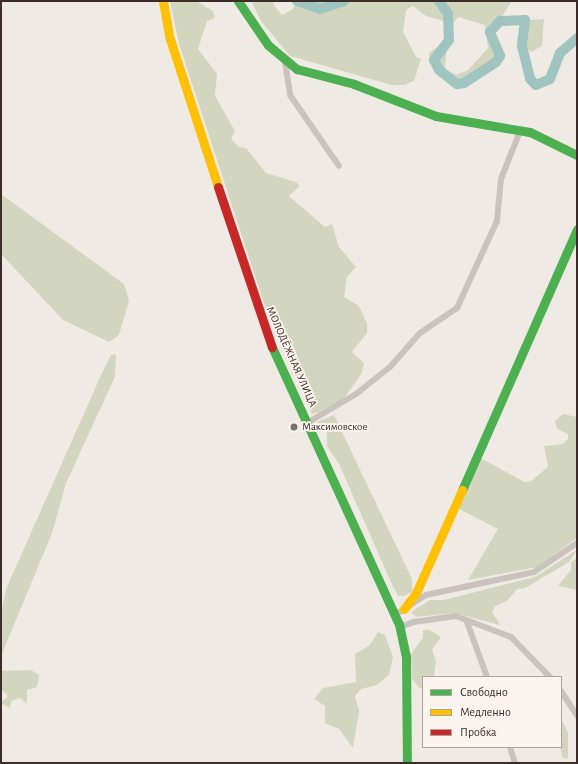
<!DOCTYPE html>
<html>
<head>
<meta charset="utf-8">
<style>
  body { margin:0 }
  #map { position:relative; width:578px; height:764px; overflow:hidden; background:#f0eae4; font-family:"Alegreya Sans",sans-serif }
  div>[style] { position:absolute }
  .green>* { inset:0; background:#d3d6be }
  .river>* { height:10px; margin:-5px; padding:0 5px; transform-origin:5px; border-radius:5px; background:#a0c4c0 }
  .street>* { height:6px; margin:-3px; padding:0 3px; transform-origin:3px; border-radius:3px; background:#cac2bd }
  .fast>* { height:9px; margin:-4.5px; padding:0 4.5px; transform-origin:4.5px; border-radius:4.5px; background:#4caf50 }
  .slow>* { height:9px; margin:-4.5px; padding:0 4.5px; transform-origin:4.5px; border-radius:4.5px; background:#ffc107 }
  .jam>* { height:9px; margin:-4.5px; padding:0 4.5px; transform-origin:4.5px; border-radius:4.5px; background:#c62828 }
  .dots>* { width:11px; height:11px; translate:-50% -50%; box-sizing:border-box; border:2px solid #fbf3ed; border-radius:50% }
  span { translate:-50% -50%; white-space:nowrap; text-align:center; line-height:1.15; -webkit-text-stroke:3.5px #fbf3ed; paint-order:stroke }
  .street-label { font-size:11px; color:#3b2e2a }
  .poi-label { font-size:11px; color:#3b2e2a }
  .left { translate:0 -50%; text-align:left }
  .frame { position:absolute; inset:0; border:2px solid #3b2e2a; pointer-events:none }
  .legend { position:absolute; left:422px; top:676px; width:140px; height:72px; box-sizing:border-box; background:#fbf3ed; border:1px solid #aea49f; margin:0; padding:5px 7px; list-style:none; font-size:12px; color:#3b2e2a }
  .legend li { display:flex; align-items:center; gap:8px; height:20px }
  .legend b { width:20px; border:1px solid #aea49f }
</style>
</head>
<body>
<div id="map">
  <div class="green">
    <div style="clip-path:polygon(170px 1px,196px 1px,213px 11px,215px 18px,207px 21px,198px 49px,217px 74px,215px 96px,235px 131px,231px 139px,239px 147px,246px 148px,266px 173px,296px 182px,300px 186px,289px 196px,325px 227px,332px 224px,339px 247px,356px 267px,347px 277px,344px 297px,359px 306px,367px 324px,367px 333px,352px 352px,364px 363px,362px 373px,343px 400px,319px 412px,312px 414px,264px 303px,179px 44px)"></div>
    <div style="clip-path:polygon(251px 1px,275px 1px,273px 4px,282px 15px,292px 10px,297px 1px,512px 1px,499px 21px,492px 25px,506px 56px,464px 84px,453px 84px,444px 77px,430px 61px,429px 53px,447px 40px,445px 69px,456px 75px,468px 70px,488px 48px,485px 25px,458px 17px,453px 24px,426px 16px,413px 6px,406px 10px,403px 32px,416px 57px,421px 59px,414px 81px,404px 85px,392px 85px,290px 56px,261px 21px)"></div>
    <div style="clip-path:polygon(527px 15px,530px 20px,544px 19px,542px 46px,531px 52px,520px 43px,520px 21px)"></div>
    <div style="clip-path:polygon(1px 194px,124px 284px,129px 301px,119px 335px,109px 342px,63px 320px,1px 254px)"></div>
    <div style="clip-path:polygon(116px 354px,115px 377px,66px 483px,52px 533px,1px 656px,1px 614px,6px 589px,102px 373px,111px 355px)"></div>
    <div style="clip-path:polygon(563px 414px,577px 417px,577px 538px,537px 567px,468px 580px,498px 529px,455px 507px,480px 458px,525px 482px,531px 481px,548px 467px,544px 446px,563px 444px,568px 439px,568px 434px,557px 429px,555px 421px)"></div>
    <div style="clip-path:polygon(334px 415px,412px 579px,412px 592px,404px 596px,398px 596px,390px 580px,339px 464px,327px 446px,327px 433px,318px 428px,317px 422px)"></div>
    <div style="clip-path:polygon(577px 550px,569px 562px,525px 588px,517px 589px,507px 601px,495px 606px,492px 612px,500px 625px,454px 613px,416px 617px,411px 612px,430px 600px,444px 600px,535px 577px)"></div>
    <div style="clip-path:polygon(577px 558px,577px 590px,558px 586px,571px 570px,571px 562px)"></div>
    <div style="clip-path:polygon(428px 629px,441px 637px,432px 650px,436px 661px,434px 676px,423px 677px,423px 688px,419px 688px,412px 678px,411px 654px,423px 638px,423px 630px)"></div>
    <div style="clip-path:polygon(378px 632px,385px 635px,393px 657px,389px 675px,377px 685px,361px 689px,355px 696px,359px 711px,353px 748px,339px 729px,325px 723px,325px 706px,314px 699px,323px 688px,356px 682px,355px 654px,370px 645px)"></div>
    <div style="clip-path:polygon(31px 670px,39px 675px,37px 687px,27px 690px,27px 704px,20px 698px,11px 701px,10px 708px,1px 703px,8px 696px,2px 690px,1px 693px,1px 671px)"></div>
    <div style="clip-path:polygon(561px 718px,568px 733px,568px 759px,563px 758px,560px 747px)"></div>
  </div>
  <div class="river">
    <div style="left:297px;top:1px;width:24px;rotate:19deg"></div>
    <div style="left:320px;top:9px;width:25px;rotate:-18deg"></div>
    <div style="left:439px;top:1px;width:16px;rotate:55deg"></div>
    <div style="left:448px;top:14px;width:26px;rotate:88deg"></div>
    <div style="left:449px;top:40px;width:25px;rotate:127deg"></div>
    <div style="left:434px;top:60px;width:11px;rotate:63deg"></div>
    <div style="left:439px;top:70px;width:23px;rotate:38deg"></div>
    <div style="left:457px;top:84px;width:7px;rotate:-8deg"></div>
    <div style="left:464px;top:83px;width:38px;rotate:-33deg"></div>
    <div style="left:496px;top:62px;width:7px;rotate:-56deg"></div>
    <div style="left:500px;top:56px;width:26px;rotate:-113deg"></div>
    <div style="left:490px;top:32px;width:15px;rotate:-48deg"></div>
    <div style="left:500px;top:21px;width:25px;rotate:-2deg"></div>
    <div style="left:525px;top:20px;width:26px;rotate:97deg"></div>
    <div style="left:522px;top:46px;width:34px;rotate:76deg"></div>
    <div style="left:530px;top:79px;width:8px;rotate:45deg"></div>
    <div style="left:536px;top:85px;width:15px;rotate:-23deg"></div>
    <div style="left:550px;top:79px;width:28px;rotate:-69deg"></div>
    <div style="left:560px;top:53px;width:23px;rotate:-41deg"></div>
  </div>
  <div class="street">
    <div style="left:285px;top:62px;width:33px;rotate:81deg"></div>
    <div style="left:290px;top:95px;width:86px;rotate:55.4deg"></div>
    <div style="left:307px;top:423px;width:57px;rotate:-30.6deg"></div>
    <div style="left:356px;top:394px;width:43px;rotate:-38.5deg"></div>
    <div style="left:390px;top:367px;width:45px;rotate:-48.6deg"></div>
    <div style="left:420px;top:333px;width:45px;rotate:-34deg"></div>
    <div style="left:457px;top:308px;width:96px;rotate:-65.3deg"></div>
    <div style="left:497px;top:221px;width:42px;rotate:-84.6deg"></div>
    <div style="left:501px;top:179px;width:52px;rotate:-68.4deg"></div>
    <div style="left:395px;top:615px;width:37px;rotate:-33deg"></div>
    <div style="left:426px;top:595px;width:110px;rotate:-12deg"></div>
    <div style="left:534px;top:572px;width:52px;rotate:-34deg"></div>
    <div style="left:467px;top:622px;width:59px;rotate:70deg"></div>
    <div style="left:400px;top:627px;width:15px;rotate:-20deg"></div>
    <div style="left:414px;top:622px;width:42px;rotate:-8.1deg"></div>
    <div style="left:456px;top:616px;width:59px;rotate:20.9deg"></div>
    <div style="left:511px;top:637px;width:56px;rotate:45.7deg"></div>
    <div style="left:561px;top:691px;width:30px;rotate:57deg"></div>
    <div style="left:510px;top:747px;width:17px;rotate:73deg"></div>
  </div>
  <div class="fast">
    <div style="left:238px;top:1px;width:53px;rotate:55.7deg"></div>
    <div style="left:268px;top:45px;width:38px;rotate:40deg"></div>
    <div style="left:297px;top:69px;width:59px;rotate:14.7deg"></div>
    <div style="left:354px;top:84px;width:88px;rotate:21.3deg"></div>
    <div style="left:436px;top:116px;width:95px;rotate:9.7deg"></div>
    <div style="left:530px;top:132px;width:52px;rotate:26.1deg"></div>
    <div style="left:272px;top:347px;width:305px;rotate:65.4deg"></div>
    <div style="left:399px;top:624px;width:34px;rotate:78deg"></div>
    <div style="left:406px;top:657px;width:106px;rotate:89.5deg"></div>
    <div style="left:462px;top:490px;width:285px;rotate:-66.2deg"></div>
  </div>
  <div class="slow">
    <div style="left:163px;top:1px;width:39px;rotate:80deg"></div>
    <div style="left:170px;top:39px;width:156px;rotate:72deg"></div>
    <div style="left:404px;top:609px;width:20px;rotate:-53deg"></div>
    <div style="left:416px;top:593px;width:113px;rotate:-65.9deg"></div>
  </div>
  <div class="jam">
    <div style="left:218px;top:187px;width:169px;rotate:71.4deg"></div>
  </div>
  <div class="dots">
    <div style="left:294px;top:427px;background:#7a706b"></div>
  </div>
  <div class="street-label">
    <span style="left:291px;top:357px;rotate:66deg">МОЛОДЁЖНАЯ УЛИЦА</span>
  </div>
  <div class="poi-label">
    <span class="left" style="left:302px;top:427px">Максимовское</span>
  </div>
  <div class="frame"></div>
  <ul class="legend">
  <li><b style="height:5px;background:#4caf50"></b>Свободно</li>
  <li><b style="height:5px;background:#ffc107"></b>Медленно</li>
  <li><b style="height:5px;background:#c62828"></b>Пробка</li>
  </ul>
</div>
</body>
</html>
